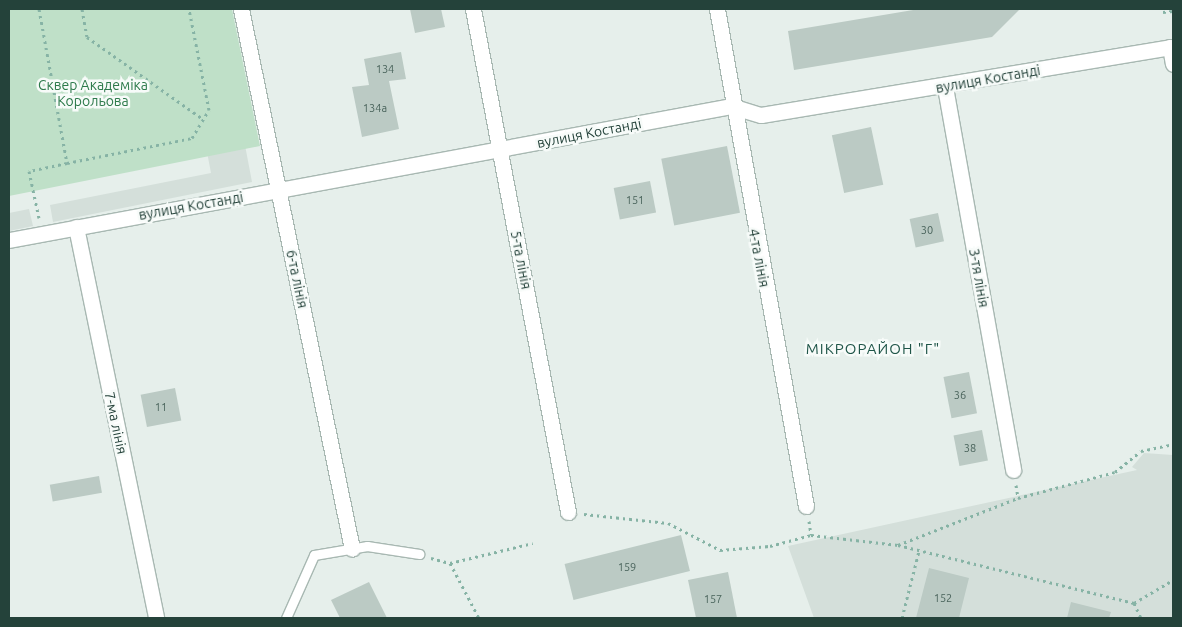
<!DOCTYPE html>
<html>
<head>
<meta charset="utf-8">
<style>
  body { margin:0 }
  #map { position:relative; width:1182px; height:627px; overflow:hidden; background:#e6efeb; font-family:Ubuntu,sans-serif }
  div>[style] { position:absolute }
  .built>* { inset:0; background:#d4dfda }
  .green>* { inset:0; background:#bfe0c8 }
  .building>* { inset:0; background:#bbcac4; transform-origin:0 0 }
  .path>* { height:3px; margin-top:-1.5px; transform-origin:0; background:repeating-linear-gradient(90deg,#86b3a5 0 2.5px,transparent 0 6.5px) }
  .roads { filter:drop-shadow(1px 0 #a8b8b2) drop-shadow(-1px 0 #a8b8b2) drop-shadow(0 1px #a8b8b2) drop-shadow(0 -1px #a8b8b2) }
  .service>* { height:9px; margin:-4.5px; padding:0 4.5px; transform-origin:4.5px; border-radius:4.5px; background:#fff }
  .minor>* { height:15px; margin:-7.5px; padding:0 7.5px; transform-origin:7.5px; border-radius:7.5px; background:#fff }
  span { translate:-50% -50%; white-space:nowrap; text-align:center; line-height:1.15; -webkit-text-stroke:5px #f7fbf9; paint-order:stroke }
  .number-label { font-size:11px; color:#4a645c }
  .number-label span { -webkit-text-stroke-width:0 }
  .street-label { font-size:14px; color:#24423a }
  .park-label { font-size:14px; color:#2d7a4b }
  .neighbourhood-label { font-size:15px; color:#1f5548; letter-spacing:1px }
  .frame { position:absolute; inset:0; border:10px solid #24423a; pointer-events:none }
</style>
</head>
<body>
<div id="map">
  <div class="built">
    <div style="clip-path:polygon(244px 140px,252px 182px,53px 222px,50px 205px,211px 173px,206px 147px)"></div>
    <div style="clip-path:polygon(29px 209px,33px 226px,9px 231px,9px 213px)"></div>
    <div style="clip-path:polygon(1144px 453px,1173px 455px,1173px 618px,814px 618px,788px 546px,1137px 470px,1132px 467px)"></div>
  </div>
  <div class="green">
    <div style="clip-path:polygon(9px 9px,232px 9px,260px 146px,9px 196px)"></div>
  </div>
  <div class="building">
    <div style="clip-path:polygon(410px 9px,441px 9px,445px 27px,415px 33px)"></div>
    <div style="clip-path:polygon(919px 9px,1020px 9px,992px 37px,794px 70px,788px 31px)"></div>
    <div style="clip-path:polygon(401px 52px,406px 79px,389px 81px,399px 129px,362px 137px,352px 87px,369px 85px,364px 59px)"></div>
    <div style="left:871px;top:127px;width:59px;height:40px;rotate:78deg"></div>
    <div style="left:727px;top:146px;width:68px;height:67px;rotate:79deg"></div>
    <div style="left:650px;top:181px;width:32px;height:37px;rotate:79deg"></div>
    <div style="left:938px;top:213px;width:29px;height:29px;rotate:78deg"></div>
    <div style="left:969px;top:372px;width:42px;height:26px;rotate:79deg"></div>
    <div style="left:175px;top:388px;width:33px;height:35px;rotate:79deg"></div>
    <div style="left:982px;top:430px;width:31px;height:29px;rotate:79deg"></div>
    <div style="left:99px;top:476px;width:17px;height:50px;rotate:80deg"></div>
    <div style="left:681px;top:535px;width:37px;height:120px;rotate:76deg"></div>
    <div style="clip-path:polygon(929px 568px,969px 578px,959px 618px,916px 618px)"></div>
    <div style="clip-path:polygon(728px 572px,737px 618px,696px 618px,688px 580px)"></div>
    <div style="clip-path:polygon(369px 582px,387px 618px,340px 618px,331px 600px)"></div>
    <div style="clip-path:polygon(1071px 602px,1111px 612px,1109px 618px,1067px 618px)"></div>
  </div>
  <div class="path">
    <div style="left:39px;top:9px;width:157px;rotate:79.7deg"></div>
    <div style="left:67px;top:163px;width:39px;rotate:168deg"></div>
    <div style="left:29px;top:171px;width:48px;rotate:78deg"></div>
    <div style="left:82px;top:9px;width:28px;rotate:80deg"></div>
    <div style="left:87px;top:37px;width:142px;rotate:35.3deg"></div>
    <div style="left:1163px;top:12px;width:10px;rotate:-6deg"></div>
    <div style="left:67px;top:163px;width:127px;rotate:-11.3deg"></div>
    <div style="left:192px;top:138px;width:33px;rotate:-59deg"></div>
    <div style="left:209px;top:110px;width:103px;rotate:-101.2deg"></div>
    <div style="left:1016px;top:485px;width:13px;rotate:81deg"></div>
    <div style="left:584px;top:514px;width:84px;rotate:6.1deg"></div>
    <div style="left:668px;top:523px;width:59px;rotate:27.4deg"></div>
    <div style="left:720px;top:550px;width:50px;rotate:-4.6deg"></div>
    <div style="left:770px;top:546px;width:42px;rotate:-15deg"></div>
    <div style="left:811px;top:535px;width:88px;rotate:6.6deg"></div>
    <div style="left:898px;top:545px;width:129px;rotate:-21.4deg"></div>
    <div style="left:1018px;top:498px;width:100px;rotate:-15deg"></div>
    <div style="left:1115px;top:472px;width:33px;rotate:-39deg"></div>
    <div style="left:1141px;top:451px;width:33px;rotate:-12deg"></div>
    <div style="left:809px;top:521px;width:14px;rotate:82deg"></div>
    <div style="left:898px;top:545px;width:243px;rotate:13.8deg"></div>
    <div style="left:1134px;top:603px;width:45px;rotate:-30.5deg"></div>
    <div style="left:431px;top:558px;width:20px;rotate:15deg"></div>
    <div style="left:450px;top:563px;width:85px;rotate:-13.5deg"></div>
    <div style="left:450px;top:563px;width:62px;rotate:62.2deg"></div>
    <div style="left:1134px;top:603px;width:17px;rotate:65deg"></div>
    <div style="left:902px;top:618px;width:69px;rotate:-75.8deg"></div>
  </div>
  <div class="roads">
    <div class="service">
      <div style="left:286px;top:618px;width:69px;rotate:-66deg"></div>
      <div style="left:314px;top:555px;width:54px;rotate:-9.6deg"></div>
      <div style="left:367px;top:546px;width:53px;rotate:8.7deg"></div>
    </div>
    <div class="minor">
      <div style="left:241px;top:9px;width:551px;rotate:78.38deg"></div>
      <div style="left:473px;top:9px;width:512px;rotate:79.3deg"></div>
      <div style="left:717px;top:9px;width:505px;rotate:79.85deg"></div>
      <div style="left:945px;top:87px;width:389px;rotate:79.9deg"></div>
      <div style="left:76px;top:227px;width:399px;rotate:78.4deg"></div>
      <div style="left:9px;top:240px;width:734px;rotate:-10.51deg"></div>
      <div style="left:731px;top:106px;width:31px;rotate:17deg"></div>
      <div style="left:761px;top:115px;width:415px;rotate:-9.4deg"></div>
      <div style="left:1170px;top:47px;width:17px;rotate:80deg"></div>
    </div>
  </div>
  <div class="number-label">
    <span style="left:385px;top:69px">134</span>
    <span style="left:375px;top:108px">134а</span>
    <span style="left:635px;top:200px">151</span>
    <span style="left:927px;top:230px">30</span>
    <span style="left:960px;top:395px">36</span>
    <span style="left:161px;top:407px">11</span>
    <span style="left:970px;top:448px">38</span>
    <span style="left:627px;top:567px">159</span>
    <span style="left:943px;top:598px">152</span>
    <span style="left:713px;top:599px">157</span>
  </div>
  <div class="street-label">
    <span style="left:988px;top:79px;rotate:-10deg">вулиця Костанді</span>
    <span style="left:589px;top:133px;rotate:-11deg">вулиця Костанді</span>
    <span style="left:191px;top:206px;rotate:-10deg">вулиця Костанді</span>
    <span style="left:759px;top:258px;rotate:79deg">4-та лінія</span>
    <span style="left:521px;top:260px;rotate:79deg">5-та лінія</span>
    <span style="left:979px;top:278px;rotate:80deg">3-тя лінія</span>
    <span style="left:297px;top:279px;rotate:78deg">6-та лінія</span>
    <span style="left:116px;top:423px;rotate:78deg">7-ма лінія</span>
  </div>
  <div class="park-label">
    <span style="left:93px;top:93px">Сквер Академіка<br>Корольова</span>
  </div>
  <div class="neighbourhood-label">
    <span style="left:873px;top:349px">МІКРОРАЙОН "Г"</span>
  </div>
  <div class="frame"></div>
</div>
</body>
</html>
